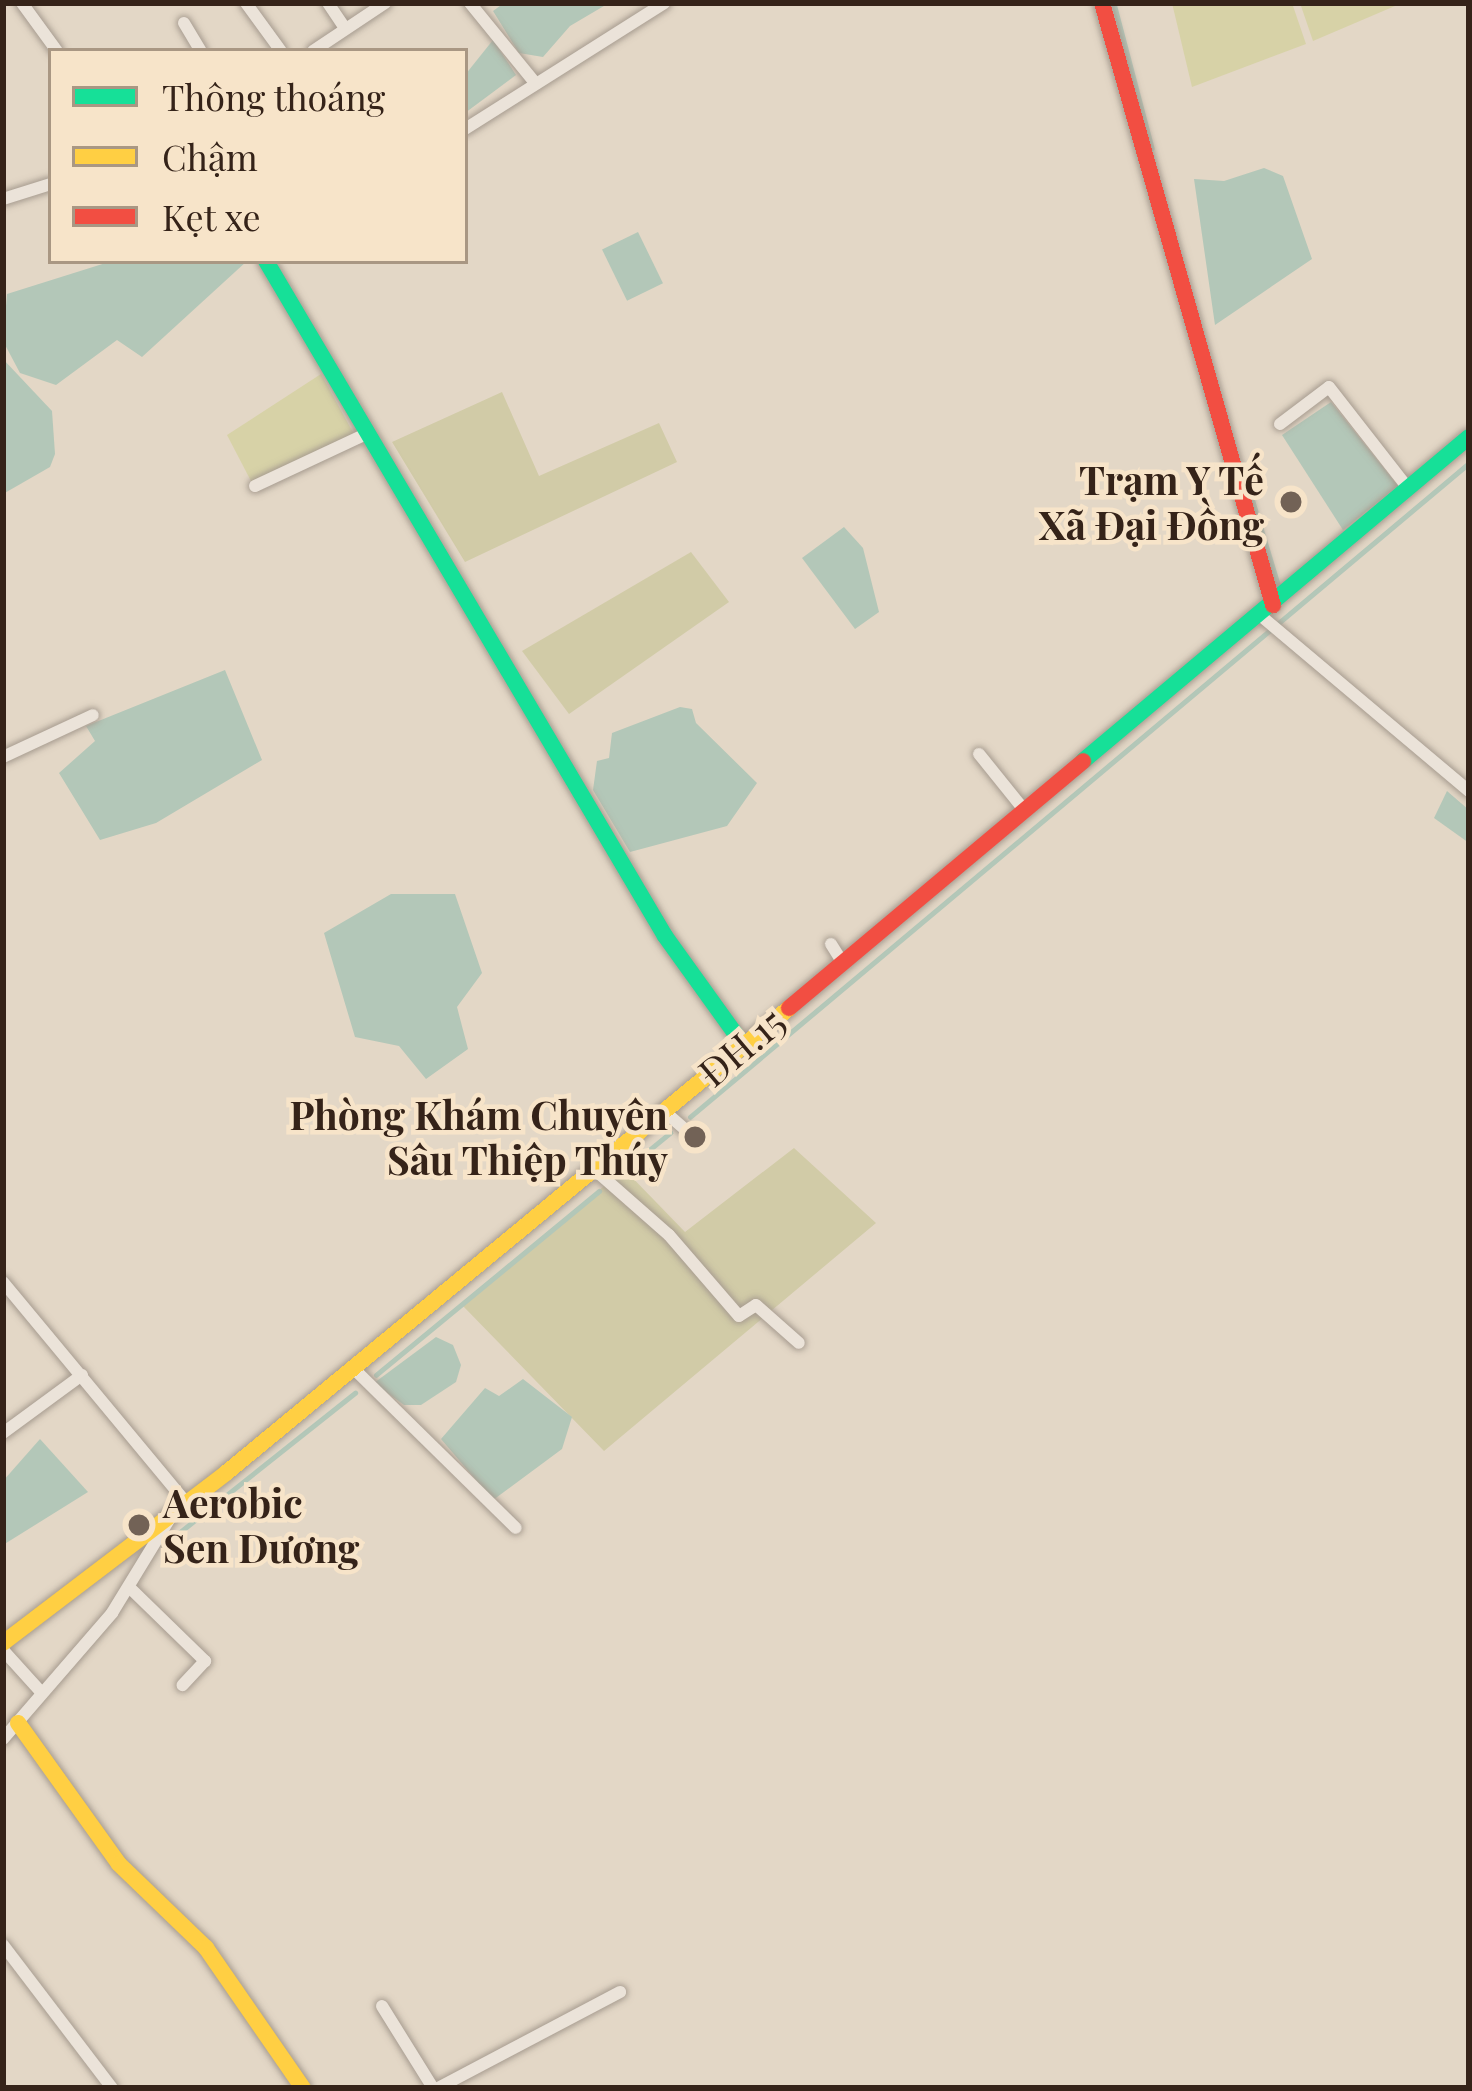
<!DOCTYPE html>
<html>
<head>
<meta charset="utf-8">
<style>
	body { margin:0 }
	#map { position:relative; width:1472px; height:2091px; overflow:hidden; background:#e3d7c6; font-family:"Playfair Display",serif }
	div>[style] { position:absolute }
	.green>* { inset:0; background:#d7d2a7 }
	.cemetery>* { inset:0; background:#d1cba7 }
	.water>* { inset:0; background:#b3c7b8; transform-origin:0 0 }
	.stream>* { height:4.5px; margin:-2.25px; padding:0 2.25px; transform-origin:2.25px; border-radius:2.25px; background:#b3c7b8 }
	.roads { filter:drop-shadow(0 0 3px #a79c90) drop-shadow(0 0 3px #a79c90) }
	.street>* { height:12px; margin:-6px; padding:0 6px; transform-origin:6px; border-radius:6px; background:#ebe3d9 }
	.fast>* { height:16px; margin:-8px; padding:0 8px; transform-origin:8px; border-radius:8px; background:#16e098 }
	.slow>* { height:16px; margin:-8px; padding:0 8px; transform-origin:8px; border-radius:8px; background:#ffcf43 }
	.jam>* { height:16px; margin:-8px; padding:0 8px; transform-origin:8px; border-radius:8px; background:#f24e42 }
	.dots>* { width:33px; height:33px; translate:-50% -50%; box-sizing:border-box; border:6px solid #f7e4c9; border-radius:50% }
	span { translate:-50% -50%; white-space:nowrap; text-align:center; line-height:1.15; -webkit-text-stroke:9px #f7e4c9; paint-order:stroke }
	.poi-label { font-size:39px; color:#352319; font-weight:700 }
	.right { translate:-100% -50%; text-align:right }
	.left { translate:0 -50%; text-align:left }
	.street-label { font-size:39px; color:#352319 }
	.frame { position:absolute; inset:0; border:6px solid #352319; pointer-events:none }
	.legend { position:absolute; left:48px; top:48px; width:420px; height:216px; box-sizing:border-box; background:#f7e4c9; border:3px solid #a99783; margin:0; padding:15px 21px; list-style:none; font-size:36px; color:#352319 }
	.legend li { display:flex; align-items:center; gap:24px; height:60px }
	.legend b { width:60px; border:3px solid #a99783 }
</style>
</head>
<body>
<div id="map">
	<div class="green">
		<i style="clip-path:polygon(1172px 3px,1292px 3px,1306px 44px,1192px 87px)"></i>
		<i style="clip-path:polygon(1300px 3px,1402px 3px,1313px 41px)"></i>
		<i style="clip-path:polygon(321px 374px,355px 436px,252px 483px,227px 435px)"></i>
	</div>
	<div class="cemetery">
		<i style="clip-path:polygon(502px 392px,539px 476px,659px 423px,677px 462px,465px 562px,392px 442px)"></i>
		<i style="clip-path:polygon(691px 552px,729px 602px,569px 714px,522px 651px)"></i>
		<i style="clip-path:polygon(794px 1148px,876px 1223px,604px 1451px,463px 1306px,624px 1169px,685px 1232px)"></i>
	</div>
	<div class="water">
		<i style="clip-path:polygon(504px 3px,609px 3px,570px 26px,543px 57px,519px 53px,493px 11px)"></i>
		<i style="clip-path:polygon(493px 40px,516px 75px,465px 113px,465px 75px)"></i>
		<i style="clip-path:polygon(1264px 168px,1283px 176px,1312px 259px,1215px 325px,1194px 179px,1224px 181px)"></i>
		<i style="left:638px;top:232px;width:57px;height:40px;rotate:64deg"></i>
		<i style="clip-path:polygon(112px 261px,247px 261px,142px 357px,117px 340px,56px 385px,20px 373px,3px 341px,7px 294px)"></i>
		<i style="clip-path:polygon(3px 359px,52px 411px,55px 454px,50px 467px,3px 494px)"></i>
		<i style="clip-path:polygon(1331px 402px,1398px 486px,1343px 530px,1282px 435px)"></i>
		<i style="clip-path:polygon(844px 527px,863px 548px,879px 612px,855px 629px,802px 558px)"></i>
		<i style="clip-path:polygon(225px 670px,262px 760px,156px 823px,100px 840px,59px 773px,95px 741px,86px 726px)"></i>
		<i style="clip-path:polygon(680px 707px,692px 709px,696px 723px,757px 783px,727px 826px,630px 852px,593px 790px,597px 761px,609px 758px,612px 733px)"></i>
		<i style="clip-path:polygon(1447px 791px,1469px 810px,1469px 843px,1434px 818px)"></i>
		<i style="clip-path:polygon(391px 894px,455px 894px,482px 973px,457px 1007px,468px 1049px,426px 1079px,399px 1046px,355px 1037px,324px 933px)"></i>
		<i style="clip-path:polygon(436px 1337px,453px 1345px,461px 1365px,456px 1382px,421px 1405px,404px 1405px,374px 1383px)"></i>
		<i style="clip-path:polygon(523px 1379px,572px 1417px,562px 1449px,493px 1500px,441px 1439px,485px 1388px,499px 1396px)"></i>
		<i style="clip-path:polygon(40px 1439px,88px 1492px,3px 1545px,3px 1481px)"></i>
	</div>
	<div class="stream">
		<i style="left:1114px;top:3px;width:150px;rotate:75.3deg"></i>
		<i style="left:1247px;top:482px;width:107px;rotate:73.1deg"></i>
		<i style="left:690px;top:1117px;width:1017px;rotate:-40.01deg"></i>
		<i style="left:620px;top:1174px;width:65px;rotate:-39.4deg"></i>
		<i style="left:376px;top:1375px;width:289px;rotate:-39.5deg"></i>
		<i style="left:175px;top:1536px;width:230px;rotate:-38.5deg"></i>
	</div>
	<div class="roads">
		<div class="street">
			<i style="left:22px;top:3px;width:59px;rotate:53.9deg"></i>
			<i style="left:246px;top:3px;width:59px;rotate:53.9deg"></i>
			<i style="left:328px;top:3px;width:30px;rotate:56deg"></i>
			<i style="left:470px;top:3px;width:104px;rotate:50.8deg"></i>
			<i style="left:184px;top:23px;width:33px;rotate:59deg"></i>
			<i style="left:313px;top:51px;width:87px;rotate:-33.7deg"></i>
			<i style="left:465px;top:129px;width:236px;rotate:-32.3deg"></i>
			<i style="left:3px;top:199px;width:50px;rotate:-17.4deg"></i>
			<i style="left:1280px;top:424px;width:61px;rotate:-37.1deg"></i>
			<i style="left:1329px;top:387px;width:128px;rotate:52deg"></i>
			<i style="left:255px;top:486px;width:125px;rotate:-25.1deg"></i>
			<i style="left:1261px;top:616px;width:272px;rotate:40.1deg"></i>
			<i style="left:979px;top:754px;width:73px;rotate:51.1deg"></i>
			<i style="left:3px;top:757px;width:99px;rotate:-25deg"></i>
			<i style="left:831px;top:944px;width:22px;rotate:58deg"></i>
			<i style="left:664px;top:1111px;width:30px;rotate:41deg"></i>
			<i style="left:595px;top:1170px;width:98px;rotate:41.3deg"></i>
			<i style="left:669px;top:1235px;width:107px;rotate:49.2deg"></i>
			<i style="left:739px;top:1316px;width:20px;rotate:-33deg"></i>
			<i style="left:756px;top:1305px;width:57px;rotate:41.5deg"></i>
			<i style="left:3px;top:1282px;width:288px;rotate:50.3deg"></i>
			<i style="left:353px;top:1368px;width:228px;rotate:44.5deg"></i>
			<i style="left:3px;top:1433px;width:98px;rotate:-36.3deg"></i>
			<i style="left:130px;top:1588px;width:105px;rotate:44.2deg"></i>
			<i style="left:205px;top:1661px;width:33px;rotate:133deg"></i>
			<i style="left:3px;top:1650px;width:57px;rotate:47.9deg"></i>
			<i style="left:3px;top:1739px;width:167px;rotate:-49.1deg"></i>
			<i style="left:112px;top:1613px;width:111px;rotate:-58.6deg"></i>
			<i style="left:3px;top:1945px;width:180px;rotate:52.7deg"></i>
			<i style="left:382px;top:2006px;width:97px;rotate:58.1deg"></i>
			<i style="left:438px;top:2088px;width:206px;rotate:-27.8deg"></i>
		</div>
		<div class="fast">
			<i style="left:266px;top:261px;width:784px;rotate:59.41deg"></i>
			<i style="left:665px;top:936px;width:132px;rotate:54.3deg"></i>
			<i style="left:1083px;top:761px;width:504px;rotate:-40.01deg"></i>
		</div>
		<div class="slow">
			<i style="left:3px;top:1643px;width:280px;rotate:-37.3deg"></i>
			<i style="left:226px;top:1473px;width:730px;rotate:-39.55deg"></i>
			<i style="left:18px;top:1723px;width:173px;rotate:54.4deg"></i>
			<i style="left:119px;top:1864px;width:121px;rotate:44deg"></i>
			<i style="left:206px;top:1948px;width:170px;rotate:55.3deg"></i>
		</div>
		<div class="jam">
			<i style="left:1102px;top:3px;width:626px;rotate:74.14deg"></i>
			<i style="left:789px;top:1008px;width:384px;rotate:-40deg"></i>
		</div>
	</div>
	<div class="dots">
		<i style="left:1291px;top:502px;background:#726256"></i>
		<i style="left:695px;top:1137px;background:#726256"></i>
		<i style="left:139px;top:1525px;background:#726256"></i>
	</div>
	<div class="poi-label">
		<span class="right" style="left:1264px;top:502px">Trạm Y Tế<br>Xã Đại Đồng</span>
		<span class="right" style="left:668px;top:1137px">Phòng Khám Chuyên<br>Sâu Thiệp Thúy</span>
		<span class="left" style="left:163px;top:1525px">Aerobic<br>Sen Dương</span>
	</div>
	<div class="street-label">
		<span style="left:741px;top:1046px;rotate:-40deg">ĐH.15</span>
	</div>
	<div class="frame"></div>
	<ul class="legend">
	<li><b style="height:15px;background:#16e098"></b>Thông thoáng</li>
	<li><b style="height:15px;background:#ffcf43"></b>Chậm</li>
	<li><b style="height:15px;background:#f24e42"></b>Kẹt xe</li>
	</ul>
</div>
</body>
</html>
